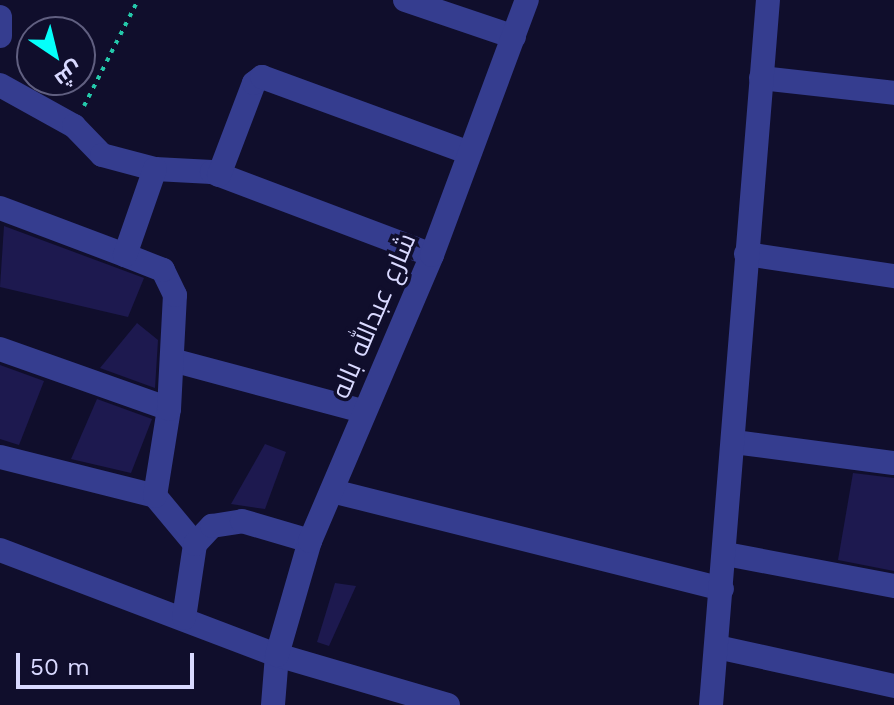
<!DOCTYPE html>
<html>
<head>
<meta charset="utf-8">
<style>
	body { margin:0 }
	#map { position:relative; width:894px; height:705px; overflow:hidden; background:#100e2c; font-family:"Work Sans",Cairo,sans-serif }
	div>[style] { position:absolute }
	.building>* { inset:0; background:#1d194f }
	.path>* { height:4px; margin-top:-2px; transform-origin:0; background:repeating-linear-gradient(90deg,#24c8aa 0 4px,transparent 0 10px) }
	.minor>* { height:24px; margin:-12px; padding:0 12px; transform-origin:12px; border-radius:12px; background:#353d8f }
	span { translate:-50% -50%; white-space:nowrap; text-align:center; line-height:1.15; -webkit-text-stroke:7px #100e2c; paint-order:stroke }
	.street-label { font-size:26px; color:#d9d9ff }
	.north { position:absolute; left:16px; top:16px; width:80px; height:80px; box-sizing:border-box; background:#100e2c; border:2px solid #605f80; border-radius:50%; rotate:145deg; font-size:22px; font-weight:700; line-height:32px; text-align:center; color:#d9d9ff }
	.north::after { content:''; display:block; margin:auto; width:28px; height:36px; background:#05fffa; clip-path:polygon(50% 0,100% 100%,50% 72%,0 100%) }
	.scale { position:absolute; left:16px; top:653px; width:178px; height:36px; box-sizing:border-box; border:4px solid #d9d9ff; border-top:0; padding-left:10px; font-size:24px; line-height:28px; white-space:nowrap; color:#d9d9ff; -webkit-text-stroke:6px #100e2c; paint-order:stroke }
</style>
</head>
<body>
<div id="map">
	<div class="building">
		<i style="clip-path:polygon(4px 226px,144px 278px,128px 317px,0 287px)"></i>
		<i style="clip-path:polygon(137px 323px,158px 340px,155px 388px,100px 368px)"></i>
		<i style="clip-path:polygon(0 365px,44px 381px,19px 445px,0 439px)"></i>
		<i style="clip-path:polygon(97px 399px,152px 419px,131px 473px,71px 459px)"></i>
		<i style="clip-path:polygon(265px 444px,286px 452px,265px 509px,231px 504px)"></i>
		<i style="clip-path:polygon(853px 473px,894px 478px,894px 571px,838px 560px)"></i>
		<i style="clip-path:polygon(335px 583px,356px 586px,329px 646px,317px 642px)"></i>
	</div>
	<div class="path">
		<i style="left:84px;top:106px;width:119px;rotate:-63deg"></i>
	</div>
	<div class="minor">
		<i style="left:405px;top:0;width:115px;rotate:18.7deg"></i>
		<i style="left:0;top:17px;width:19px;rotate:90deg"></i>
		<i style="left:761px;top:78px;width:134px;rotate:6.4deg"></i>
		<i style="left:0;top:85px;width:85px;rotate:29deg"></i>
		<i style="left:74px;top:126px;width:40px;rotate:46deg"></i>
		<i style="left:102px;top:155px;width:55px;rotate:14.8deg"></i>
		<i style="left:155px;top:169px;width:57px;rotate:3deg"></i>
		<i style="left:212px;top:172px;width:235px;rotate:20.7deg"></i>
		<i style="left:219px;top:175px;width:98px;rotate:-69.2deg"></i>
		<i style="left:254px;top:83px;width:10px;rotate:-37deg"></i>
		<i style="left:262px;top:77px;width:221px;rotate:20.1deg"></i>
		<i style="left:0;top:208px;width:134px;rotate:20.6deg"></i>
		<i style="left:746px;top:254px;width:150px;rotate:8.5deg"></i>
		<i style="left:0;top:349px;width:179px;rotate:19.5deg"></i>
		<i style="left:172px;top:360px;width:197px;rotate:15deg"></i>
		<i style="left:734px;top:442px;width:161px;rotate:7.5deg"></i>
		<i style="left:0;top:457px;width:160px;rotate:14.1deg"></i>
		<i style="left:155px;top:496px;width:62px;rotate:50.2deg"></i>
		<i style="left:332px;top:491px;width:402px;rotate:14.1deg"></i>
		<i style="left:155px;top:496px;width:88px;rotate:-80.9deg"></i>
		<i style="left:169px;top:409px;width:114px;rotate:-87deg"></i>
		<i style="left:175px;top:295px;width:28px;rotate:-116deg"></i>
		<i style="left:163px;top:270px;width:41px;rotate:-158.5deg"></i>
		<i style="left:125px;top:255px;width:91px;rotate:-70.8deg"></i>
		<i style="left:0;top:550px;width:296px;rotate:20.8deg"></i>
		<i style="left:277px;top:655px;width:50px;rotate:94.6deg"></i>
		<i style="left:726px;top:554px;width:171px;rotate:10.8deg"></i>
		<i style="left:184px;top:618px;width:75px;rotate:-81.5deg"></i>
		<i style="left:195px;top:544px;width:25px;rotate:-47deg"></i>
		<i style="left:212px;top:526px;width:30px;rotate:-9deg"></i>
		<i style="left:242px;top:521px;width:71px;rotate:16.4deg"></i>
		<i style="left:717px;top:647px;width:181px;rotate:12.4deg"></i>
		<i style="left:448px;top:705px;width:178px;rotate:-163.7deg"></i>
		<i style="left:277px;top:655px;width:119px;rotate:-73.9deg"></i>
		<i style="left:310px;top:541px;width:311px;rotate:-66.9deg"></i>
		<i style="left:432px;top:255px;width:272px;rotate:-69.6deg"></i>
		<i style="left:711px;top:705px;width:707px;rotate:-85.38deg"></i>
	</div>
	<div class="street-label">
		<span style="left:374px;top:316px;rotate:-67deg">شارع عبدالله باله</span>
	</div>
	<div class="north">ش</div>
	<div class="scale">50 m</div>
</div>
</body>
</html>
